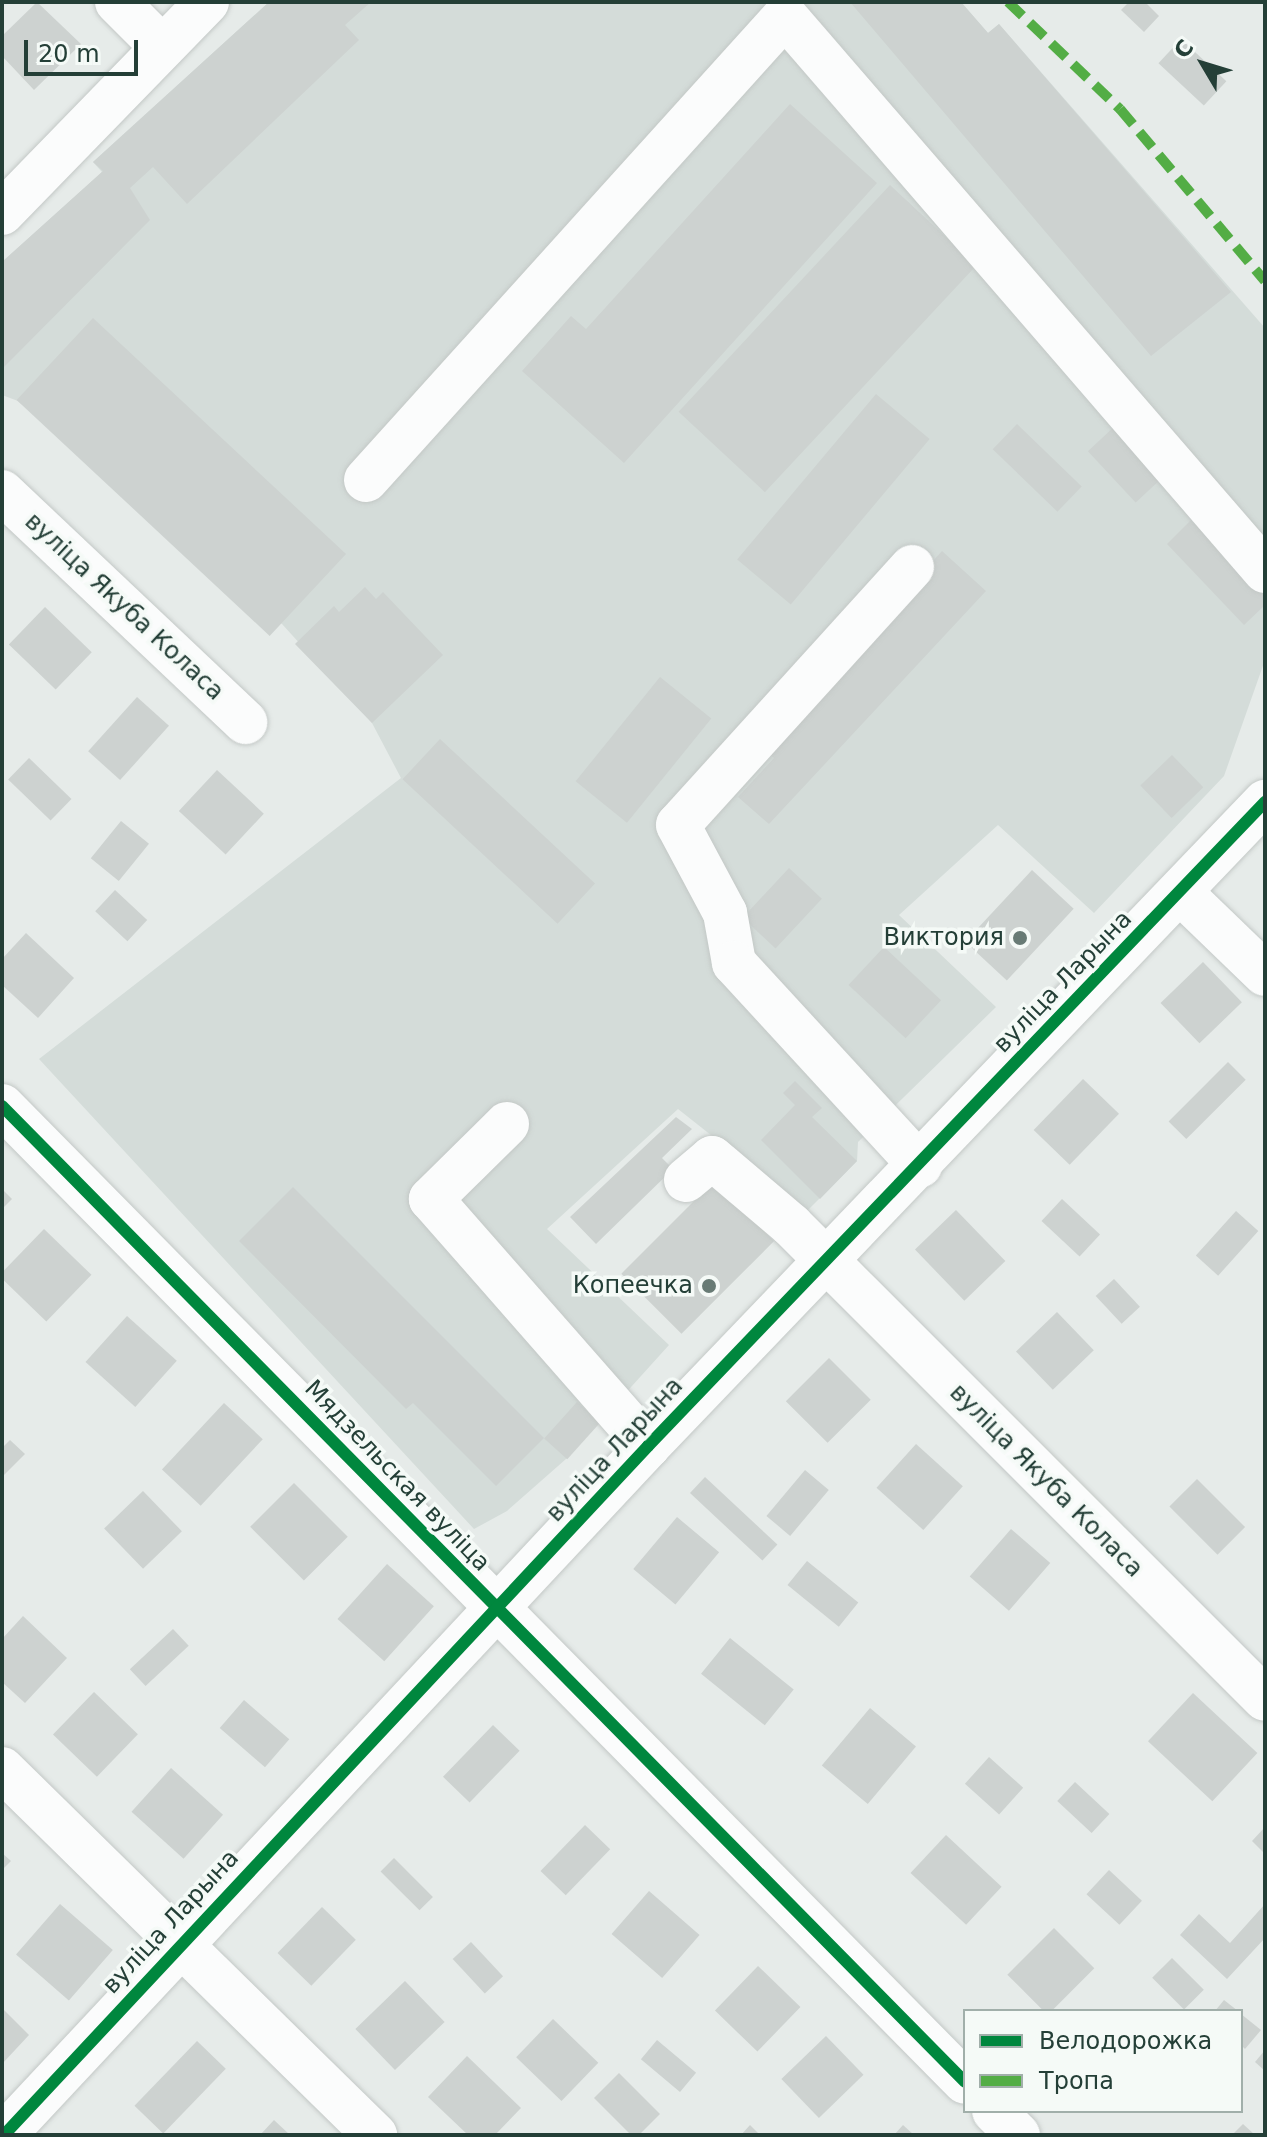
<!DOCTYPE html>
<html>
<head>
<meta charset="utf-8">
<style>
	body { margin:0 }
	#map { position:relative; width:1267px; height:2137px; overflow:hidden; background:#e6ebe9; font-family:"DejaVu Sans",sans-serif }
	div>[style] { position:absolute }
	.built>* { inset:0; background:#d4dcd9 }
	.building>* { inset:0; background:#cdd2d0; transform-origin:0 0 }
	.roads { filter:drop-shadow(0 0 2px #c3c8c6) drop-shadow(0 0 2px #c3c8c6) }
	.minor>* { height:44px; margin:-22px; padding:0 22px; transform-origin:22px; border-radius:22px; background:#fbfcfc }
	.quiet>* { height:10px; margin-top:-5px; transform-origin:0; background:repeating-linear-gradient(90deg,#53ad45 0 20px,transparent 0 30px) }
	.cycleway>* { height:12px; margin:-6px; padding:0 6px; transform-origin:6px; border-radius:6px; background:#00873e }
	.dots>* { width:22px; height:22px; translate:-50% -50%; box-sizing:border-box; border:4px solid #f5faf7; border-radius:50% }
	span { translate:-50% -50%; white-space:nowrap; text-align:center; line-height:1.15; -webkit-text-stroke:7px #f5faf7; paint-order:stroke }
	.street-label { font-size:24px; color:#243f37 }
	.poi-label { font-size:24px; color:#243f37 }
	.right { translate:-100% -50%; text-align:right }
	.frame { position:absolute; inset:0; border:4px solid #243f37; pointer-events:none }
	.legend { position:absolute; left:963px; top:2009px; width:280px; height:104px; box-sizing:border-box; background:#f5faf7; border:2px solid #a1afaa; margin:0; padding:10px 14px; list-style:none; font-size:24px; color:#243f37 }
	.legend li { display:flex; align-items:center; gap:16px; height:40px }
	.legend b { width:40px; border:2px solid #a1afaa }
	.north { position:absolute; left:1163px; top:24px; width:80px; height:80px; -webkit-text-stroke:6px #f5faf7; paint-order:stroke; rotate:308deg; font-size:22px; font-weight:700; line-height:32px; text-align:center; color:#243f37 }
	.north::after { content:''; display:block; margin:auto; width:28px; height:36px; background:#243f37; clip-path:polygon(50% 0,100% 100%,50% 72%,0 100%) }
	.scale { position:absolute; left:24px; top:40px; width:114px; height:36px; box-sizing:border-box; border:4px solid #243f37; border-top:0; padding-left:10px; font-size:24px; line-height:28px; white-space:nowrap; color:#243f37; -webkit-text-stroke:6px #f5faf7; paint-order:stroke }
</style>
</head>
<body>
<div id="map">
	<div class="built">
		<i style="clip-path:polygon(269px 2px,961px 2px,988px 33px,999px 24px,1265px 328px,1265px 660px,1224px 776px,1094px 913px,998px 825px,899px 915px,996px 1007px,858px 1142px,857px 1161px,807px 1211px,678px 1109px,547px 1229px,669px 1345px,566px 1459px,507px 1511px,474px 1529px,39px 1059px,401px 778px,372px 723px,282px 624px,18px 401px,2px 395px,2px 262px,102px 172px,93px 162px)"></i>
	</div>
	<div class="building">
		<i style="clip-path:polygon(37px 2px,81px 44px,34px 90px,2px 56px,2px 36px)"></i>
		<i style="clip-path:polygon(269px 2px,371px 2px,345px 25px,359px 40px,187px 204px,153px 167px,130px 188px,150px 220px,2px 369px,2px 262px,103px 171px,93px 162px)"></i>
		<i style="clip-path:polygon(850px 2px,961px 2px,988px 33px,999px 24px,1231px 292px,1151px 356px)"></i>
		<i style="clip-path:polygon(1129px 2px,1145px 2px,1159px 16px,1144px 32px,1121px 10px)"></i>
		<i style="left:1181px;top:39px;width:62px;height:33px;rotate:43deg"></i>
		<i style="clip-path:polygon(790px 104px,877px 183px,624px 463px,522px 371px,571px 316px,586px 329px)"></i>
		<i style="left:890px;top:185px;width:118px;height:310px;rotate:43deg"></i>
		<i style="left:93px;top:318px;width:346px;height:112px;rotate:43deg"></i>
		<i style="left:876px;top:394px;width:70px;height:216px;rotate:40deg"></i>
		<i style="left:1017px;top:424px;width:90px;height:35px;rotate:44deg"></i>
		<i style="left:1115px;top:426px;width:70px;height:37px;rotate:47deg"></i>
		<i style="clip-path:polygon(1191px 520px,1265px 597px,1265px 605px,1244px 625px,1167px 544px)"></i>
		<i style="clip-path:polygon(942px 551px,986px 591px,769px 824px,738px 797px,774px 758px,762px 748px)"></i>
		<i style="clip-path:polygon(365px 587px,376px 599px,383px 592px,443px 655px,372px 723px,295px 644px,334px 606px,339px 612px)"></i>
		<i style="left:45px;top:607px;width:65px;height:52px;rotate:44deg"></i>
		<i style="left:660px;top:677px;width:66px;height:134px;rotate:39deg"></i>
		<i style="left:137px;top:697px;width:43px;height:73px;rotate:42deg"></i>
		<i style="left:440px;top:739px;width:212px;height:55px;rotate:43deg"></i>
		<i style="left:1172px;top:755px;width:45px;height:44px;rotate:46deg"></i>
		<i style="left:29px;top:758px;width:59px;height:30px;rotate:44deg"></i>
		<i style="left:217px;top:770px;width:64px;height:56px;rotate:43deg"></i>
		<i style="left:121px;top:821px;width:36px;height:48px;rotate:39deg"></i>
		<i style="left:789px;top:868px;width:45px;height:68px;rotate:43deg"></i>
		<i style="left:1032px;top:870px;width:57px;height:98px;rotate:43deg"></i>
		<i style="left:115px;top:890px;width:44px;height:29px;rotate:43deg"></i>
		<i style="clip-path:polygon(26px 933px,74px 978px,38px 1018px,2px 985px,2px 959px)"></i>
		<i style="left:884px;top:947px;width:78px;height:52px;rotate:43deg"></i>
		<i style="left:1203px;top:962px;width:56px;height:59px;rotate:46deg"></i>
		<i style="left:1228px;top:1062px;width:25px;height:84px;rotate:45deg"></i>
		<i style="left:1083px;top:1079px;width:50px;height:71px;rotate:44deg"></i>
		<i style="clip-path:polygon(795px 1081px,822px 1108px,812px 1117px,857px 1161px,820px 1199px,761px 1140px,795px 1105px,783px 1093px)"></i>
		<i style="clip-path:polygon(676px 1117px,692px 1129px,662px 1158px,673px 1169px,596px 1244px,570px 1217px)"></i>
		<i style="left:714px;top:1181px;width:85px;height:131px;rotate:45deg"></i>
		<i style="clip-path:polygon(293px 1187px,544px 1438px,496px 1486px,413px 1403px,406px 1409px,239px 1241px)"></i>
		<i style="clip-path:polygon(2px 1189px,12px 1199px,2px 1209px)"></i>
		<i style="left:1062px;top:1199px;width:52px;height:30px;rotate:43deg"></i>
		<i style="left:956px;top:1210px;width:71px;height:57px;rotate:46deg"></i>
		<i style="left:1236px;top:1211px;width:30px;height:60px;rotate:42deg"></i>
		<i style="left:44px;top:1229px;width:66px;height:65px;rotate:44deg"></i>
		<i style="left:1114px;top:1279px;width:38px;height:25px;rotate:47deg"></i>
		<i style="left:1057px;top:1312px;width:53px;height:57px;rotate:46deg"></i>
		<i style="left:127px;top:1316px;width:67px;height:62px;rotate:42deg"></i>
		<i style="left:829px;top:1358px;width:59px;height:61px;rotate:45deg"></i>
		<i style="left:577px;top:1402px;width:31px;height:49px;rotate:42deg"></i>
		<i style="left:224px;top:1403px;width:53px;height:91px;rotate:43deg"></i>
		<i style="clip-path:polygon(10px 1440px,25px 1454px,2px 1477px,2px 1448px)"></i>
		<i style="left:916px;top:1444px;width:63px;height:59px;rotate:42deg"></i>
		<i style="left:805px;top:1470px;width:31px;height:60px;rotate:40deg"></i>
		<i style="left:705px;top:1477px;width:99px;height:22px;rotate:43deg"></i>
		<i style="left:1197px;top:1479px;width:68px;height:39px;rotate:45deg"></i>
		<i style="left:294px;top:1483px;width:76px;height:62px;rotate:45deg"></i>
		<i style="left:143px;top:1491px;width:56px;height:54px;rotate:46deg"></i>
		<i style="left:677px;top:1517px;width:55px;height:68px;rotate:40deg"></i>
		<i style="left:1011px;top:1529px;width:52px;height:63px;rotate:41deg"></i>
		<i style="left:807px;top:1561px;width:66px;height:31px;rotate:39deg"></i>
		<i style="left:387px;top:1564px;width:63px;height:74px;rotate:42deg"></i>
		<i style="clip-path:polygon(23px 1616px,67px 1658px,25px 1703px,2px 1682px,2px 1639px)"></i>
		<i style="left:173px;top:1629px;width:23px;height:59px;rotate:47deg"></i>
		<i style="left:730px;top:1638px;width:82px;height:46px;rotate:39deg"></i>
		<i style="left:94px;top:1692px;width:61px;height:59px;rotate:44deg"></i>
		<i style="left:1193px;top:1693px;width:88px;height:66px;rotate:43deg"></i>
		<i style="left:244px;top:1700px;width:60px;height:37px;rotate:41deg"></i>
		<i style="left:870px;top:1708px;width:60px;height:75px;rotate:40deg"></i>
		<i style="left:493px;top:1725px;width:37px;height:72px;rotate:44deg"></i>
		<i style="left:989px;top:1757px;width:46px;height:36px;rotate:42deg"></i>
		<i style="left:171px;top:1768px;width:70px;height:59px;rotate:42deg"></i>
		<i style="left:1075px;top:1782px;width:47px;height:26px;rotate:43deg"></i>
		<i style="left:585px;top:1825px;width:35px;height:64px;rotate:44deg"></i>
		<i style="clip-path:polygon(1265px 1827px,1265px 1854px,1252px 1841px)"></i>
		<i style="left:946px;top:1835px;width:76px;height:52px;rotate:43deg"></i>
		<i style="clip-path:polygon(2px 1853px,11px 1861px,2px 1870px)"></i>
		<i style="left:394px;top:1858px;width:55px;height:19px;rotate:45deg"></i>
		<i style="left:1109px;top:1870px;width:45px;height:33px;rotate:43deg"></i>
		<i style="left:649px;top:1891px;width:67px;height:57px;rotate:41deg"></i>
		<i style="left:60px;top:1904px;width:70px;height:67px;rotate:41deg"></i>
		<i style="clip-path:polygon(1265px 1904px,1265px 1938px,1227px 1979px,1180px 1935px,1199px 1914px,1230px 1943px)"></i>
		<i style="left:322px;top:1907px;width:47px;height:64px;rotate:44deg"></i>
		<i style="left:1054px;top:1928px;width:57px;height:66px;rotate:45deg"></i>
		<i style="left:471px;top:1942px;width:47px;height:25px;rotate:47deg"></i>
		<i style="left:1172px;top:1958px;width:45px;height:28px;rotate:45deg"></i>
		<i style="left:758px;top:1966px;width:59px;height:62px;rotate:44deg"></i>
		<i style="left:405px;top:1981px;width:57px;height:69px;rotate:46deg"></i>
		<i style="clip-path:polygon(1224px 2000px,1238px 2011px,1215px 2011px)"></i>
		<i style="clip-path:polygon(2px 2008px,29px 2035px,2px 2064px)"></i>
		<i style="clip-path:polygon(1241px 2014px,1261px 2030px,1245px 2049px,1241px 2045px)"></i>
		<i style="left:553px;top:2019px;width:63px;height:53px;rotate:44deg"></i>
		<i style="left:826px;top:2036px;width:54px;height:62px;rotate:46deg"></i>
		<i style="left:657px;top:2040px;width:51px;height:25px;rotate:40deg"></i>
		<i style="left:197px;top:2041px;width:40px;height:90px;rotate:44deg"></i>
		<i style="clip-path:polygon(1265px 2050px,1265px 2071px,1255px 2062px)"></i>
		<i style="clip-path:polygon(467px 2056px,521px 2108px,495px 2135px,468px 2135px,428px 2097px)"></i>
		<i style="clip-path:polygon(619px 2073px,660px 2114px,639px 2135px,631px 2135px,594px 2098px)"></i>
		<i style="clip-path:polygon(274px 2120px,290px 2135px,260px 2135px)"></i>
		<i style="clip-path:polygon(1243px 2124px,1255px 2135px,1232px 2135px)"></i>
		<i style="clip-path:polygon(750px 2125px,760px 2135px,741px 2135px)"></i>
		<i style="clip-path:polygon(903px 2125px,914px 2135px,894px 2135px)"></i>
	</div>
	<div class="roads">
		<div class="minor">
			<i style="left:117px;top:2px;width:64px;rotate:45deg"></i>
			<i style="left:2px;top:213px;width:294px;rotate:-45.8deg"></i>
			<i style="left:366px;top:480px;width:625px;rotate:-47.92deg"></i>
			<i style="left:785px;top:16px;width:734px;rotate:49.14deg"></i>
			<i style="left:2px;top:492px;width:335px;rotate:43.4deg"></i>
			<i style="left:912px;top:567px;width:348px;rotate:132.2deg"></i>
			<i style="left:678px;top:825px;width:100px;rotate:61.9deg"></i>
			<i style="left:725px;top:913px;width:51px;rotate:79.8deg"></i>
			<i style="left:734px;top:963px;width:275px;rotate:47.4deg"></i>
			<i style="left:1180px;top:892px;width:118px;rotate:44deg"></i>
			<i style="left:2px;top:1106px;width:1371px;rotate:45.38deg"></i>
			<i style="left:507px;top:1124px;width:107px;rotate:135.4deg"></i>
			<i style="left:431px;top:1199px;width:329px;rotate:48.7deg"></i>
			<i style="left:686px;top:1180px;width:34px;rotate:-40deg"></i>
			<i style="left:712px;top:1158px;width:104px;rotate:40.3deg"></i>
			<i style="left:791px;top:1225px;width:670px;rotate:45deg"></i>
			<i style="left:2px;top:1769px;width:523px;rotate:44.46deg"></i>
			<i style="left:994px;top:2111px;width:34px;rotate:45deg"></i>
			<i style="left:4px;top:2135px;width:943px;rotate:-46.93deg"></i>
			<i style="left:648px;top:1446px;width:892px;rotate:-46.23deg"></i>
		</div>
	</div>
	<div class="quiet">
		<i style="left:1008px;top:2px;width:155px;rotate:43.7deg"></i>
		<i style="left:1120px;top:109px;width:225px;rotate:49.9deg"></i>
	</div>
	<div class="cycleway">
		<i style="left:2px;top:1106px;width:1371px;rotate:45.38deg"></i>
		<i style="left:4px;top:2135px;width:943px;rotate:-46.93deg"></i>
		<i style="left:648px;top:1446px;width:892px;rotate:-46.23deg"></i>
	</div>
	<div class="dots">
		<i style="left:1020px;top:938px;background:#687b75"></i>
		<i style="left:709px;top:1286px;background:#687b75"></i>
	</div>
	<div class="street-label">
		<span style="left:124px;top:607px;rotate:43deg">вуліца Якуба Коласа</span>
		<span style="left:1063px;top:982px;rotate:-46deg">вуліца Ларына</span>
		<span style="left:615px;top:1450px;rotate:-47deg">вуліца Ларына</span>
		<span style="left:397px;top:1476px;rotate:46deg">Мядзельская вуліца</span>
		<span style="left:1046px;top:1481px;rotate:45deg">вуліца Якуба Коласа</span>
		<span style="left:171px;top:1922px;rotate:-47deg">вуліца Ларына</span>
	</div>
	<div class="poi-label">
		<span class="right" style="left:1004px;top:938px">Виктория</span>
		<span class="right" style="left:693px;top:1286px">Копеечка</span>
	</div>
	<div class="frame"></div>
	<ul class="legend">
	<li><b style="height:10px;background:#00873e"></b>Велодорожка</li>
	<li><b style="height:10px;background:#53ad45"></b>Тропа</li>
	</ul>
	<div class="north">С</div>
	<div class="scale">20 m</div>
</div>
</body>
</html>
